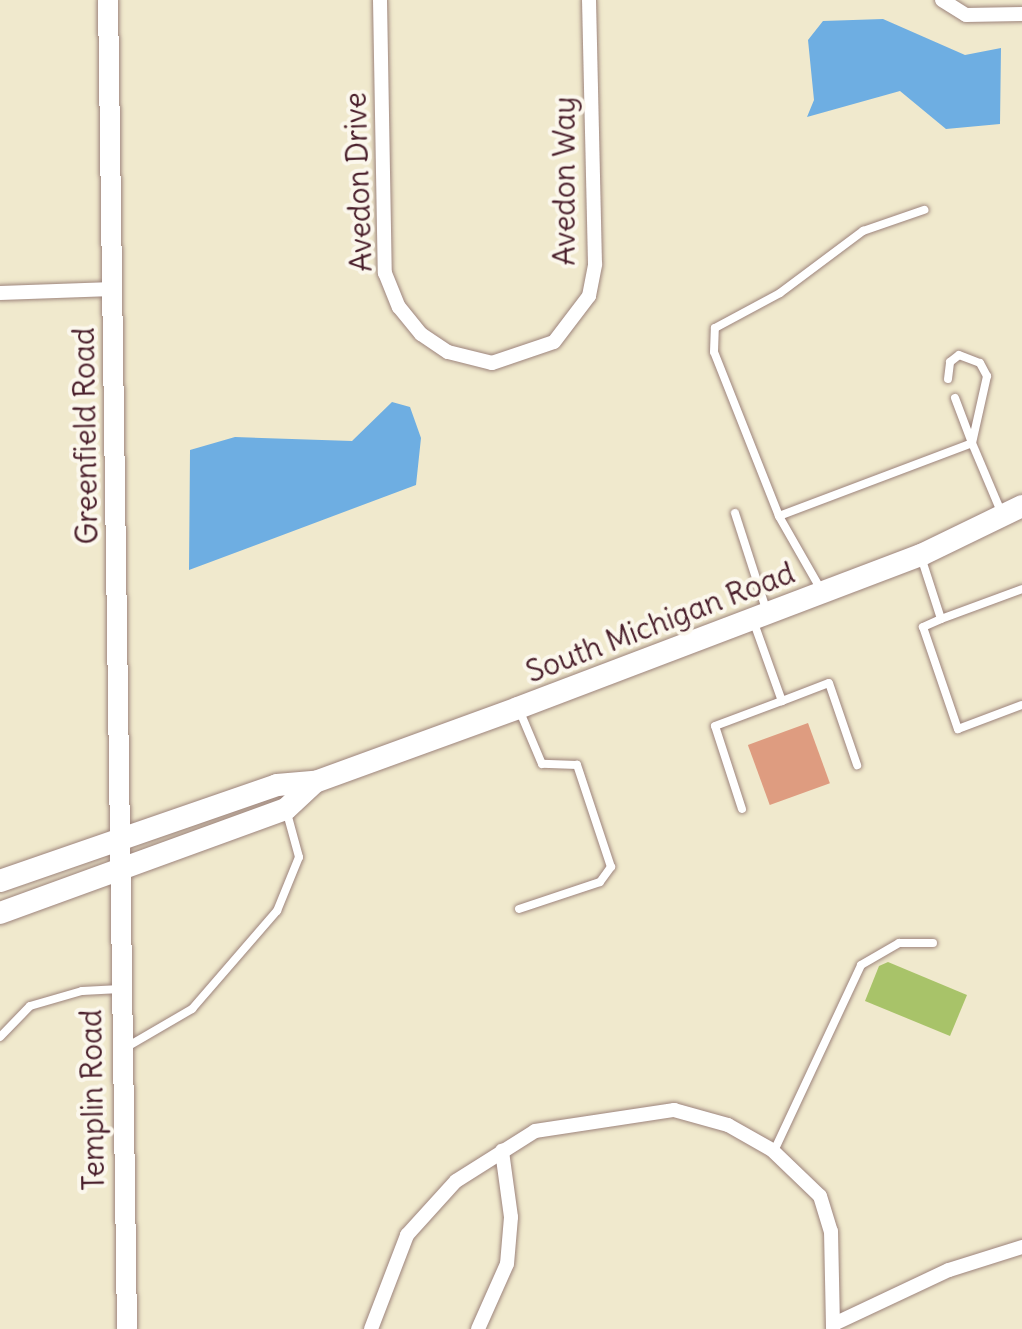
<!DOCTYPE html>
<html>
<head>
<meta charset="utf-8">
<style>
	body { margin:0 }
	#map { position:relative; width:1022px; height:1329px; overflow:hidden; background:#f0e9cd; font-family:Delius,sans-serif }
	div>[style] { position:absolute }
	.green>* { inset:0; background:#a8c369 }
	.water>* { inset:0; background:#6eaee2 }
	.building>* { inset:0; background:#de9c80; transform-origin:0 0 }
	.roads { filter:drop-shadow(0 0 2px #9d847c) drop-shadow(0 0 2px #9d847c) }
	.lane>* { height:8px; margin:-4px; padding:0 4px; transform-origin:4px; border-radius:4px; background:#fff }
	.street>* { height:14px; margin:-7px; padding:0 7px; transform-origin:7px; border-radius:7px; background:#fff }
	.secondary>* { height:20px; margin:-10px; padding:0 10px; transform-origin:10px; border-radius:10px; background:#fff }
	.primary>* { height:22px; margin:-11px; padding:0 11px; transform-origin:11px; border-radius:11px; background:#fff }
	span { translate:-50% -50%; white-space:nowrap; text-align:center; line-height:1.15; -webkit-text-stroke:8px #fbf7ec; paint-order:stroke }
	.street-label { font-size:30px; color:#4a1f2b }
</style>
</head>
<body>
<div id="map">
	<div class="green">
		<i style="clip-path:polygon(888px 962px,967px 995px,950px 1036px,865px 1001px,879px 966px)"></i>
	</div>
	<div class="water">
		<i style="clip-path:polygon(883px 19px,965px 55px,1001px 48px,1000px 124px,946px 129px,900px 91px,807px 117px,814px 100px,808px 40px,823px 21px)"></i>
		<i style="clip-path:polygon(392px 402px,410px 407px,421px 438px,416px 485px,189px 570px,190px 450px,235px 437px,352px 441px)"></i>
	</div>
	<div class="building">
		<i style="left:808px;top:723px;width:64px;height:64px;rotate:70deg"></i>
	</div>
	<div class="roads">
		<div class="lane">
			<i style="left:948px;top:379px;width:17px;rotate:-83deg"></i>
			<i style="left:950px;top:362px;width:11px;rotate:-38deg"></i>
			<i style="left:959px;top:355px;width:22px;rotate:21deg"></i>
			<i style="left:980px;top:363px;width:15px;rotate:62deg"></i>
			<i style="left:987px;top:376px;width:69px;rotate:102.6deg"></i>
			<i style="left:955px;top:398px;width:48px;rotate:69.3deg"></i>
			<i style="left:735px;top:513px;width:101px;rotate:72.1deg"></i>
			<i style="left:779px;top:516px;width:206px;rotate:-20.7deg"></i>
			<i style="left:972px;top:443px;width:77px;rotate:67.1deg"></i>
			<i style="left:922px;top:560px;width:62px;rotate:72.1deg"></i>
			<i style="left:941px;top:619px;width:20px;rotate:156deg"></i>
			<i style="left:923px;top:627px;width:108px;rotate:71.1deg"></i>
			<i style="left:958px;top:729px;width:68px;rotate:-20.6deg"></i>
			<i style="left:820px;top:588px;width:83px;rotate:-119.7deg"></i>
			<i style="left:779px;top:516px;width:176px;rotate:-111.6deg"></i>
			<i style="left:714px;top:352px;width:24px;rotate:-88deg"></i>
			<i style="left:715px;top:328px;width:74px;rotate:-28.3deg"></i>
			<i style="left:780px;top:293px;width:104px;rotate:-36.8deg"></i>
			<i style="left:863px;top:231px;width:65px;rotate:-19deg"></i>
			<i style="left:941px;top:619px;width:86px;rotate:-20.3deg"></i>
			<i style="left:754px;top:623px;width:83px;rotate:70.3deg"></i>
			<i style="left:782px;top:701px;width:50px;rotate:-21deg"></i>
			<i style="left:829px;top:683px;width:87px;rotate:71.1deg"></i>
			<i style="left:742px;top:809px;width:87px;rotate:-108deg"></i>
			<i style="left:715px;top:726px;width:72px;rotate:-20.5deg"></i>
			<i style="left:519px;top:909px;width:85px;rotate:-18.4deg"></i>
			<i style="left:600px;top:882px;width:19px;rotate:-54deg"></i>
			<i style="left:611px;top:867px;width:108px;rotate:-108.4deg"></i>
			<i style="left:577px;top:765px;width:35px;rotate:-178deg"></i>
			<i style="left:542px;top:764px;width:56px;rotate:-112.9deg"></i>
			<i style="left:0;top:1037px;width:43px;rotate:-45.9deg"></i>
			<i style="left:30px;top:1006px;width:54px;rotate:-16.1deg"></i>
			<i style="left:82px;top:991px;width:38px;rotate:-3deg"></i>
			<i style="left:125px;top:1048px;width:78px;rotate:-30.2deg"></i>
			<i style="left:192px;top:1009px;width:130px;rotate:-49.1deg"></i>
			<i style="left:277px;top:911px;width:58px;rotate:-67.8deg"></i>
			<i style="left:299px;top:857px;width:46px;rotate:-105.3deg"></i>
			<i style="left:774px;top:1151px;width:205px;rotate:-64.9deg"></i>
			<i style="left:861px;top:965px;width:44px;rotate:-30.1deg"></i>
			<i style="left:899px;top:943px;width:34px"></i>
		</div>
		<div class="street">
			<i style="left:380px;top:0;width:273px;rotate:89deg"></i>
			<i style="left:385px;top:273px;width:37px;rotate:68deg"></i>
			<i style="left:399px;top:307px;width:35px;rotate:51deg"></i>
			<i style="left:421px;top:334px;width:32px;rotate:34deg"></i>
			<i style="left:448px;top:352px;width:45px;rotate:14deg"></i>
			<i style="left:492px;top:363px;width:65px;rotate:-18.7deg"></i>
			<i style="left:554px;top:342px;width:58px;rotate:-52.7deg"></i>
			<i style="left:589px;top:296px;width:33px;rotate:-79deg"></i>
			<i style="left:595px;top:264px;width:264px;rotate:-91.3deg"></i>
			<i style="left:942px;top:0;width:28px;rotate:32deg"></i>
			<i style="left:966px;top:15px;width:56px;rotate:-1deg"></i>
			<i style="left:0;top:293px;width:113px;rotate:-2deg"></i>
			<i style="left:834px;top:1324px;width:127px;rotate:-25.2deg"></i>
			<i style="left:949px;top:1270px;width:77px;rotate:-17.5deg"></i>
			<i style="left:371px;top:1329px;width:101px;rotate:-69deg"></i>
			<i style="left:407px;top:1235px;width:73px;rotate:-47.8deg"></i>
			<i style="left:456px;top:1181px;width:93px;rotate:-32.3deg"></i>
			<i style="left:535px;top:1131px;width:141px;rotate:-8.6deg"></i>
			<i style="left:674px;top:1110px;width:56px;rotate:15.5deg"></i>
			<i style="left:728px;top:1125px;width:51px;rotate:29.6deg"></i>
			<i style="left:772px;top:1150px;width:66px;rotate:43.8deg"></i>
			<i style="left:820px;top:1196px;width:37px;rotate:73deg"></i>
			<i style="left:831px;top:1231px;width:98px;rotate:88.8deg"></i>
			<i style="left:478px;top:1329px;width:71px;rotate:-66deg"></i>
			<i style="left:507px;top:1264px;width:47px;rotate:-85.1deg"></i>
			<i style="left:511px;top:1217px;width:67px;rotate:-97.8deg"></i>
		</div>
		<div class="secondary">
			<i style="left:108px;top:0;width:1329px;rotate:89.18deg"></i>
		</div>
		<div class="primary">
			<i style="left:0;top:881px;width:293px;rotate:-19.1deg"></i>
			<i style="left:277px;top:785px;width:38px;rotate:-5deg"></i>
			<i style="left:315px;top:782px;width:216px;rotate:-20deg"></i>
			<i style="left:518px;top:708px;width:431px;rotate:-20.8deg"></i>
			<i style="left:921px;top:555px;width:112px;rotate:-25.9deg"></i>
			<i style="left:0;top:913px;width:304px;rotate:-20deg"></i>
			<i style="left:286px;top:809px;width:40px;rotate:-43deg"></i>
		</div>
	</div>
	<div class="street-label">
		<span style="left:564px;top:181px;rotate:-90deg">Avedon Way</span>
		<span style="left:358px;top:182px;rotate:-92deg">Avedon Drive</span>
		<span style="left:85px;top:436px;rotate:-91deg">Greenfield Road</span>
		<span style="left:660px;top:622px;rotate:-21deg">South Michigan Road</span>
		<span style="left:92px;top:1100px;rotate:-91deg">Templin Road</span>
	</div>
</div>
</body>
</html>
